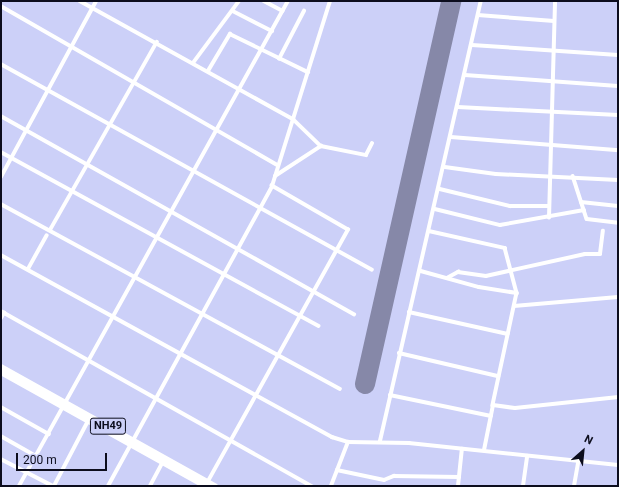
<!DOCTYPE html>
<html>
<head>
<meta charset="utf-8">
<style>
	body { margin:0 }
	#map { position:relative; width:619px; height:487px; overflow:hidden; background:#ccd0f8; font-family:Roboto,sans-serif }
	div>[style] { position:absolute }
	.runway>* { height:20px; margin:-10px; padding:0 10px; transform-origin:10px; border-radius:10px; background:#8688a8 }
	.minor>* { height:3.5px; margin:-1.75px; padding:0 1.75px; transform-origin:1.75px; border-radius:1.75px; background:#fff }
	.tertiary>* { height:4px; margin:-2px; padding:0 2px; transform-origin:2px; border-radius:2px; background:#fff }
	.trunk>* { height:5.5px; margin:-2.75px; padding:0 2.75px; transform-origin:2.75px; border-radius:2.75px; background:#fff }
	span { translate:-50% -50%; white-space:nowrap; text-align:center; line-height:1.15; -webkit-text-stroke:3px #ccd0f8; paint-order:stroke }
	.shield-label span { padding:1px 3px; background:#ccd0f8; border:1px solid; border-radius:3px; -webkit-text-stroke-width:0 }
	.shield-label { font-size:11px; color:#0c0d1d; font-weight:700 }
	.frame { position:absolute; inset:0; border:2px solid #0c0d1d; pointer-events:none }
	.north { position:absolute; left:563px; top:431px; width:40px; height:40px; -webkit-text-stroke:3px #ccd0f8; paint-order:stroke; rotate:27deg; font-size:11px; font-weight:700; line-height:16px; text-align:center; color:#0c0d1d }
	.north::after { content:''; display:block; margin:auto; width:14px; height:18px; background:#0c0d1d; clip-path:polygon(50% 0,100% 100%,50% 72%,0 100%) }
	.scale { position:absolute; left:16px; top:453px; width:91px; height:18px; box-sizing:border-box; border:2px solid #0c0d1d; border-top:0; padding-left:5px; font-size:12px; line-height:14px; white-space:nowrap; color:#0c0d1d; -webkit-text-stroke:3px #ccd0f8; paint-order:stroke }
</style>
</head>
<body>
<div id="map">
	<div class="runway">
		<i style="left:365px;top:384px;width:393px;rotate:-77.3deg"></i>
	</div>
	<div class="minor">
		<i style="left:80px;top:1px;width:244px;rotate:29deg"></i>
		<i style="left:293px;top:119px;width:39px;rotate:44deg"></i>
		<i style="left:264px;top:1px;width:21px;rotate:28deg"></i>
		<i style="left:1px;top:6px;width:319px;rotate:29.9deg"></i>
		<i style="left:233px;top:11px;width:44px;rotate:27.1deg"></i>
		<i style="left:478px;top:15px;width:76px;rotate:4.5deg"></i>
		<i style="left:472px;top:45px;width:146px;rotate:3.9deg"></i>
		<i style="left:279px;top:59px;width:54px;rotate:-62.5deg"></i>
		<i style="left:193px;top:63px;width:77px;rotate:-53.4deg"></i>
		<i style="left:1px;top:64px;width:424px;rotate:29deg"></i>
		<i style="left:208px;top:71px;width:43px;rotate:-59.3deg"></i>
		<i style="left:230px;top:34px;width:87px;rotate:26deg"></i>
		<i style="left:465px;top:75px;width:153px;rotate:4.1deg"></i>
		<i style="left:458px;top:107px;width:160px;rotate:2.9deg"></i>
		<i style="left:1px;top:116px;width:405px;rotate:29.3deg"></i>
		<i style="left:451px;top:137px;width:168px;rotate:4.5deg"></i>
		<i style="left:1px;top:152px;width:362px;rotate:28.7deg"></i>
		<i style="left:445px;top:167px;width:51px;rotate:7.8deg"></i>
		<i style="left:496px;top:174px;width:122px;rotate:2.8deg"></i>
		<i style="left:275px;top:176px;width:55px;rotate:-33.1deg"></i>
		<i style="left:321px;top:146px;width:46px;rotate:11.3deg"></i>
		<i style="left:366px;top:155px;width:13px;rotate:-63deg"></i>
		<i style="left:573px;top:176px;width:36px;rotate:72deg"></i>
		<i style="left:1px;top:177px;width:200px;rotate:-61.6deg"></i>
		<i style="left:440px;top:189px;width:72px;rotate:13.7deg"></i>
		<i style="left:510px;top:206px;width:39px"></i>
		<i style="left:581px;top:202px;width:37px;rotate:6deg"></i>
		<i style="left:1px;top:204px;width:386px;rotate:28.6deg"></i>
		<i style="left:435px;top:209px;width:67px;rotate:13.8deg"></i>
		<i style="left:500px;top:225px;width:85px;rotate:-10.1deg"></i>
		<i style="left:584px;top:210px;width:9px;rotate:72deg"></i>
		<i style="left:587px;top:219px;width:31px;rotate:7deg"></i>
		<i style="left:549px;top:218px;width:217px;rotate:-88.4deg"></i>
		<i style="left:50px;top:230px;width:216px;rotate:-60.4deg"></i>
		<i style="left:429px;top:231px;width:78px;rotate:12.6deg"></i>
		<i style="left:505px;top:248px;width:47px;rotate:75.1deg"></i>
		<i style="left:517px;top:293px;width:115px;rotate:102.1deg"></i>
		<i style="left:1px;top:255px;width:378px;rotate:28.8deg"></i>
		<i style="left:332px;top:437px;width:17px;rotate:17deg"></i>
		<i style="left:348px;top:442px;width:61px;rotate:0.9deg"></i>
		<i style="left:409px;top:443px;width:210px;rotate:6deg"></i>
		<i style="left:28px;top:269px;width:38px;rotate:-61deg"></i>
		<i style="left:421px;top:271px;width:60px;rotate:15.4deg"></i>
		<i style="left:479px;top:287px;width:38px;rotate:9deg"></i>
		<i style="left:447px;top:278px;width:13px;rotate:-29deg"></i>
		<i style="left:458px;top:272px;width:28px;rotate:8deg"></i>
		<i style="left:486px;top:276px;width:101px;rotate:-12.5deg"></i>
		<i style="left:585px;top:254px;width:15px"></i>
		<i style="left:600px;top:254px;width:23px;rotate:-83deg"></i>
		<i style="left:514px;top:306px;width:104px;rotate:-4.9deg"></i>
		<i style="left:1px;top:311px;width:357px;rotate:29.4deg"></i>
		<i style="left:409px;top:312px;width:101px;rotate:12.5deg"></i>
		<i style="left:1px;top:318px;width:6px;rotate:-59deg"></i>
		<i style="left:399px;top:353px;width:102px;rotate:13.1deg"></i>
		<i style="left:390px;top:395px;width:103px;rotate:11.7deg"></i>
		<i style="left:1px;top:407px;width:55px;rotate:29.4deg"></i>
		<i style="left:1px;top:436px;width:40px;rotate:29.7deg"></i>
		<i style="left:380px;top:441px;width:451px;rotate:-77.1deg"></i>
		<i style="left:1px;top:459px;width:59px;rotate:27.4deg"></i>
		<i style="left:337px;top:470px;width:48px;rotate:12deg"></i>
		<i style="left:384px;top:480px;width:11px;rotate:-22deg"></i>
		<i style="left:394px;top:476px;width:65px;rotate:0.9deg"></i>
		<i style="left:207px;top:483px;width:290px;rotate:-60.9deg"></i>
		<i style="left:348px;top:230px;width:88px;rotate:-149.9deg"></i>
		<i style="left:19px;top:486px;width:555px;rotate:-60.99deg"></i>
		<i style="left:54px;top:486px;width:73px;rotate:-62.4deg"></i>
		<i style="left:150px;top:486px;width:27px;rotate:-62deg"></i>
		<i style="left:331px;top:486px;width:47px;rotate:-68.9deg"></i>
		<i style="left:458px;top:486px;width:37px;rotate:-84deg"></i>
		<i style="left:523px;top:486px;width:30px;rotate:-82deg"></i>
		<i style="left:574px;top:486px;width:28px;rotate:-80deg"></i>
	</div>
	<div class="tertiary">
		<i style="left:484px;top:450px;width:46px;rotate:-78.7deg"></i>
		<i style="left:493px;top:405px;width:22px;rotate:8deg"></i>
		<i style="left:515px;top:408px;width:104px;rotate:-6.1deg"></i>
		<i style="left:108px;top:486px;width:342px;rotate:-61.3deg"></i>
		<i style="left:272px;top:186px;width:194px;rotate:-72.6deg"></i>
	</div>
	<div class="trunk">
		<i style="left:1px;top:367px;width:245px;rotate:29.1deg"></i>
		<i style="left:1px;top:372px;width:235px;rotate:29.1deg"></i>
	</div>
	<div class="shield-label">
		<span style="left:108px;top:426px">NH49</span>
	</div>
	<div class="frame"></div>
	<div class="north">N</div>
	<div class="scale">200 m</div>
</div>
</body>
</html>
